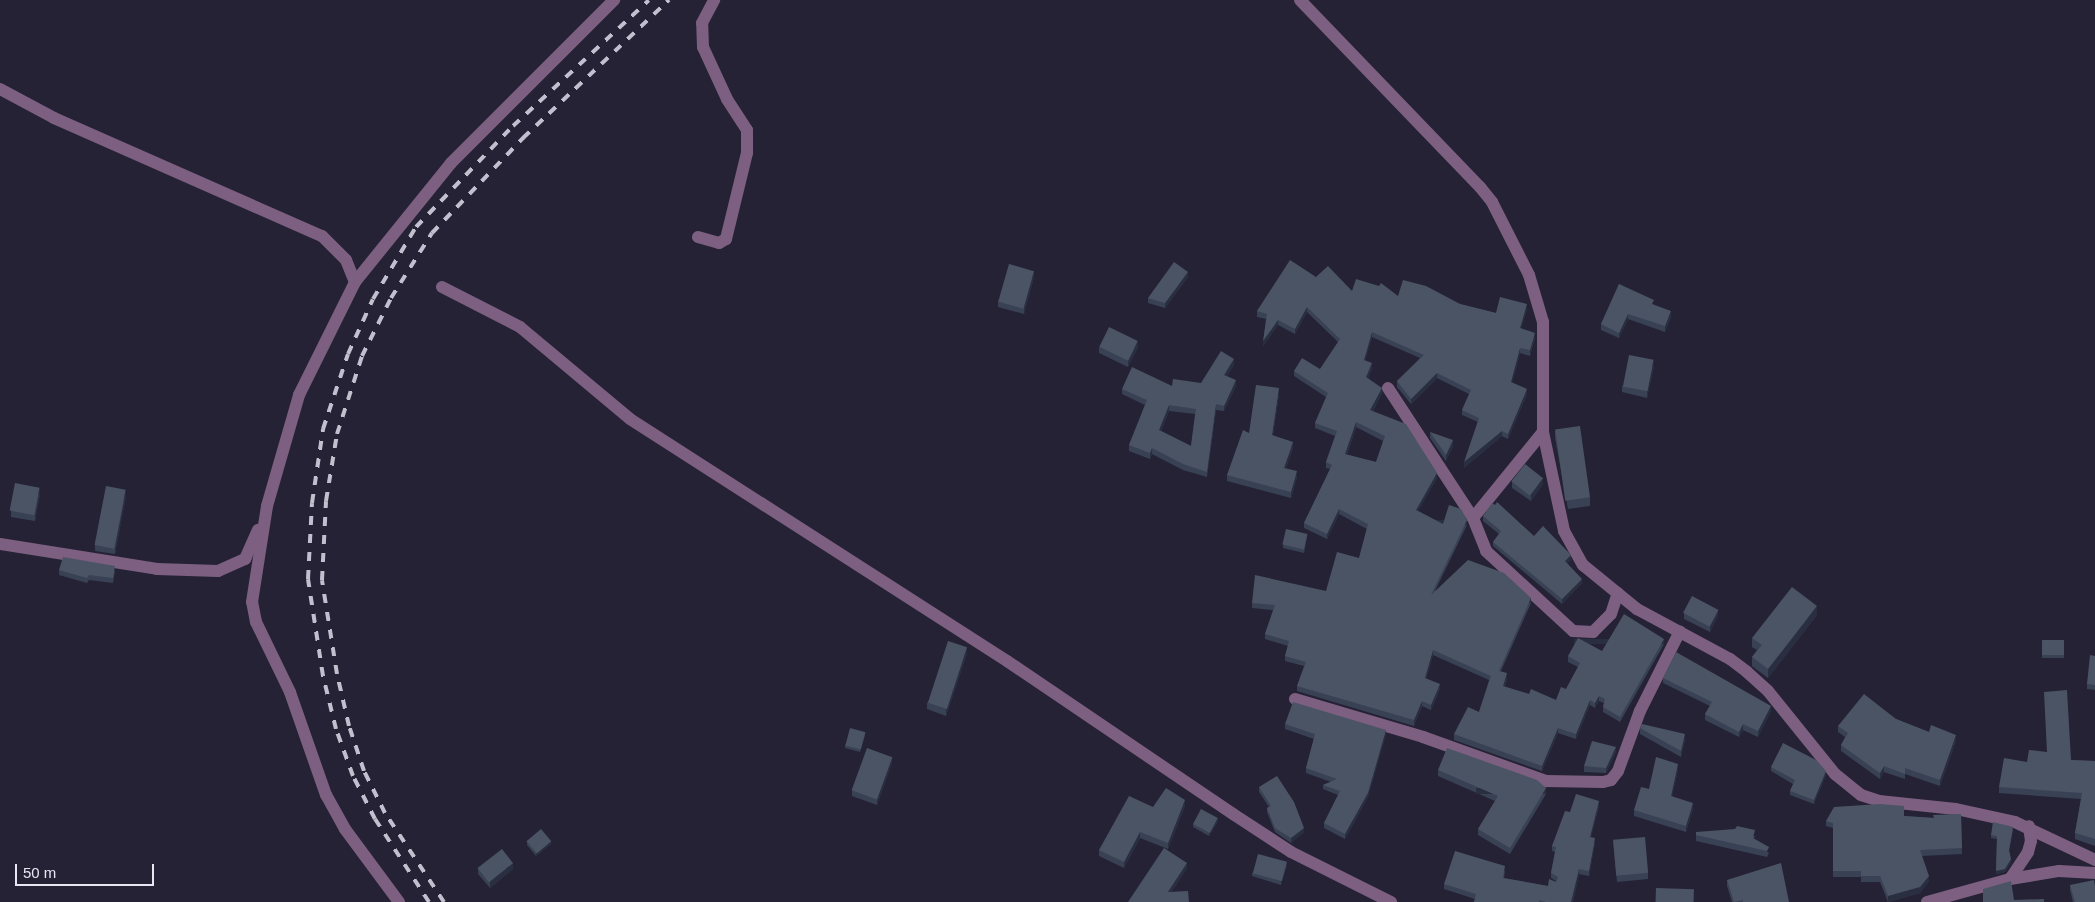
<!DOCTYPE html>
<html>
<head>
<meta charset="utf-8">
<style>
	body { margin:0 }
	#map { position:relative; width:2095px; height:902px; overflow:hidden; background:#252235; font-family:Helvetica,sans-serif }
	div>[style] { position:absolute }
	.street>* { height:12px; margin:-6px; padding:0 6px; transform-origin:6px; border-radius:6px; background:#7d5f81 }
	.rail>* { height:4px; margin-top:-2px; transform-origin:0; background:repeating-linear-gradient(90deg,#c2c0ce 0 9px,transparent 0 18px) }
	.wall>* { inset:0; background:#384254; transform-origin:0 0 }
	.shaded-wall>* { inset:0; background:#292e40; transform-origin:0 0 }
	.building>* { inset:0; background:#4b5465; transform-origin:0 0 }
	span { translate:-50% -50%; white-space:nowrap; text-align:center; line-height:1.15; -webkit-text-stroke:4.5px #252235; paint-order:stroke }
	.scale { position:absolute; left:15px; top:864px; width:139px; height:22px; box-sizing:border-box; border:2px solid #e8e6f3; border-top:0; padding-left:6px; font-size:15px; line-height:18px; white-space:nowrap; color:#e8e6f3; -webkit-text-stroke:4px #252235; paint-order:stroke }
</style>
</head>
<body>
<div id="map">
	<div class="street">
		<i style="left:1300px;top:0;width:260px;rotate:46.1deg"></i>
		<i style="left:1480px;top:187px;width:19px;rotate:51deg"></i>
		<i style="left:1492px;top:202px;width:82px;rotate:63.1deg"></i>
		<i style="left:1529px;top:275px;width:49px;rotate:73.4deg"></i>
		<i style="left:1543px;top:322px;width:110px;rotate:90deg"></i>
		<i style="left:1543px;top:432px;width:101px;rotate:78deg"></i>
		<i style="left:1564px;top:531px;width:39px;rotate:61deg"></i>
		<i style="left:1583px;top:565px;width:70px;rotate:39.2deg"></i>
		<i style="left:1637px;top:609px;width:106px;rotate:28.3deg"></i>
		<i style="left:1730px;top:659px;width:21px;rotate:37deg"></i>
		<i style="left:1747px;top:672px;width:28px;rotate:42deg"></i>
		<i style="left:1768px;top:691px;width:107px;rotate:51.1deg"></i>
		<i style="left:1835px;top:774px;width:33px;rotate:39deg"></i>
		<i style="left:1861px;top:795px;width:19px;rotate:18deg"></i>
		<i style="left:1879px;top:801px;width:77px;rotate:5.9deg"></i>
		<i style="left:1956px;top:809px;width:60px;rotate:12.4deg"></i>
		<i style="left:2015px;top:822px;width:89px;rotate:25.4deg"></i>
		<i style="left:0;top:89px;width:61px;rotate:28.2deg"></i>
		<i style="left:54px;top:118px;width:293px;rotate:23.8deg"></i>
		<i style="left:322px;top:236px;width:34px;rotate:45deg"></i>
		<i style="left:346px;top:260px;width:24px;rotate:68deg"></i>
		<i style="left:698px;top:237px;width:22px;rotate:16deg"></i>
		<i style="left:719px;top:243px;width:8px;rotate:-30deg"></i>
		<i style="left:726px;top:239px;width:89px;rotate:-76.3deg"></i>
		<i style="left:747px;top:153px;width:23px;rotate:-90deg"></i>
		<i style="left:747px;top:130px;width:37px;rotate:-123deg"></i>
		<i style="left:727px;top:99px;width:57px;rotate:-114.8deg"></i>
		<i style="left:703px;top:47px;width:24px;rotate:-92deg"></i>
		<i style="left:702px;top:23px;width:26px;rotate:-62deg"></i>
		<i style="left:442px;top:287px;width:88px;rotate:27.1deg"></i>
		<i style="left:520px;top:327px;width:143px;rotate:39.9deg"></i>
		<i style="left:630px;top:419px;width:448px;rotate:32.7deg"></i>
		<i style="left:1007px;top:661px;width:273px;rotate:34.1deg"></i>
		<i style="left:1233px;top:814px;width:69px;rotate:33.2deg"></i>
		<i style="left:1291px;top:852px;width:112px;rotate:26.6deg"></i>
		<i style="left:1388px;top:388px;width:155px;rotate:56.8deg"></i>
		<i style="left:1473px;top:518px;width:35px;rotate:68deg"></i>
		<i style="left:1486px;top:551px;width:118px;rotate:42.6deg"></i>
		<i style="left:1573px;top:631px;width:20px;rotate:3deg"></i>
		<i style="left:1593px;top:632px;width:25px;rotate:-45deg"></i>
		<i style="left:1611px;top:614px;width:22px;rotate:-72deg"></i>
		<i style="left:1473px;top:518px;width:111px;rotate:-50.9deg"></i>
		<i style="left:0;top:544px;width:159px;rotate:9deg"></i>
		<i style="left:157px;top:569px;width:61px;rotate:1.9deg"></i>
		<i style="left:218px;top:571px;width:30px;rotate:-24deg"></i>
		<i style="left:245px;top:559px;width:32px;rotate:-66deg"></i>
		<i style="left:1295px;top:699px;width:134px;rotate:16.5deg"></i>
		<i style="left:1423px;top:737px;width:131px;rotate:19.7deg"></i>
		<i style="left:1546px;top:781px;width:57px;rotate:1deg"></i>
		<i style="left:1603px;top:782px;width:8px;rotate:-14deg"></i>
		<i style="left:1611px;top:780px;width:11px;rotate:-52deg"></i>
		<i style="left:1618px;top:771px;width:64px;rotate:-69.9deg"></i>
		<i style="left:1640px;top:711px;width:89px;rotate:-63.4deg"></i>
		<i style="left:2010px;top:879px;width:32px;rotate:-56deg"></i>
		<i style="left:2028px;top:852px;width:11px;rotate:-75deg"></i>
		<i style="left:2031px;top:841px;width:15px;rotate:-98deg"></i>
		<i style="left:399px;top:902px;width:91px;rotate:-126.5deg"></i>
		<i style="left:345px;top:829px;width:39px;rotate:-119deg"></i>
		<i style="left:326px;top:795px;width:109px;rotate:-109.3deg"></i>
		<i style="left:290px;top:692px;width:78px;rotate:-115.9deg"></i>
		<i style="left:256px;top:622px;width:20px;rotate:-101deg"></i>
		<i style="left:252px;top:602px;width:97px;rotate:-81.1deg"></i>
		<i style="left:267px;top:506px;width:116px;rotate:-73.9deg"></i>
		<i style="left:299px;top:395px;width:126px;rotate:-63.6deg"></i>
		<i style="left:355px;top:282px;width:153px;rotate:-51.1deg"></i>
		<i style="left:451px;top:163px;width:231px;rotate:-45deg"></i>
		<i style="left:1927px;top:902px;width:86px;rotate:-15.5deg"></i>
		<i style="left:2010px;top:879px;width:50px;rotate:-9.3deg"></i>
		<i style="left:2059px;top:871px;width:36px;rotate:3deg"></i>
	</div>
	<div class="rail">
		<i style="left:429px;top:902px;width:99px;rotate:-123deg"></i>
		<i style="left:375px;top:819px;width:48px;rotate:-117.1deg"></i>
		<i style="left:353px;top:776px;width:50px;rotate:-109.9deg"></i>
		<i style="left:336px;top:729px;width:55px;rotate:-103.8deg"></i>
		<i style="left:323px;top:676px;width:98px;rotate:-98.8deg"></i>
		<i style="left:308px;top:579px;width:76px;rotate:-87deg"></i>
		<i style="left:312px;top:503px;width:75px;rotate:-81.5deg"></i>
		<i style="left:323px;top:429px;width:79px;rotate:-71.6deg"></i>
		<i style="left:348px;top:354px;width:60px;rotate:-65.6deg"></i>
		<i style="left:373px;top:299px;width:84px;rotate:-59.2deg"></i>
		<i style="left:416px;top:227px;width:140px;rotate:-46.2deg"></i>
		<i style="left:513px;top:126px;width:185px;rotate:-42.8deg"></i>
		<i style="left:444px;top:902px;width:107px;rotate:-123.5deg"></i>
		<i style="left:385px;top:813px;width:47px;rotate:-116.6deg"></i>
		<i style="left:364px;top:771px;width:47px;rotate:-108.4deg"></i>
		<i style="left:349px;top:726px;width:53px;rotate:-103deg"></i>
		<i style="left:337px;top:674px;width:95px;rotate:-99.1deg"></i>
		<i style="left:322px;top:580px;width:79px;rotate:-87.1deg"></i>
		<i style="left:326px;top:501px;width:68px;rotate:-80.7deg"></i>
		<i style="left:337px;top:434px;width:82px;rotate:-72.2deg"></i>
		<i style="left:362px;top:356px;width:65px;rotate:-63.4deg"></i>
		<i style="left:391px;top:298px;width:77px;rotate:-57.8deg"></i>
		<i style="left:432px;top:233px;width:132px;rotate:-46.2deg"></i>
		<i style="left:523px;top:138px;width:201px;rotate:-43.4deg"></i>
	</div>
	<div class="wall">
		<i style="clip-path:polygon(1034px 277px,1024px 314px,998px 307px,998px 301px)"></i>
		<i style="clip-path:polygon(1188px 277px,1165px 308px,1148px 303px,1148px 298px)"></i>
		<i style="clip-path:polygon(evenodd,1316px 277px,1352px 291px,1398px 296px,1460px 304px,1496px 313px,1527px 309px,1521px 328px,1535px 338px,1530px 356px,1520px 353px,1512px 383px,1527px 394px,1508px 439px,1502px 436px,1464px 468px,1478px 422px,1462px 415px,1462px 410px,1469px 394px,1437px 378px,1411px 404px,1397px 387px,1397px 381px,1420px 358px,1372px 337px,1365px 360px,1372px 369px,1368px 378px,1382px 393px,1373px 411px,1437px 478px,1418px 511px,1443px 524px,1467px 525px,1435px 591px,1531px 603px,1501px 671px,1507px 679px,1505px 687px,1529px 694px,1556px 700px,1566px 689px,1578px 667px,1568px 662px,1568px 656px,1602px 651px,1664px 644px,1620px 722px,1603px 712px,1603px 707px,1604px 703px,1599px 701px,1595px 708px,1590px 705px,1576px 739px,1558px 733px,1542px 771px,1454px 740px,1454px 734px,1479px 712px,1489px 680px,1433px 655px,1426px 679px,1440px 689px,1431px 710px,1422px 706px,1414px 726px,1297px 691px,1297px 686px,1304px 666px,1285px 661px,1285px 656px,1288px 646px,1265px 639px,1265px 634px,1273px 610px,1252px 608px,1252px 603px,1326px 591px,1359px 558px,1367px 529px,1339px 514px,1327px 539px,1304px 528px,1304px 523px,1330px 469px,1326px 468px,1326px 462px,1335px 436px,1315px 428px,1315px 423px,1326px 397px,1294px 376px,1294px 371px,1320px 369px,1338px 342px,1307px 312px,1295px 334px,1278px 325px,1263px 346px,1266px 319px,1257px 317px,1257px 311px,1316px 277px,1356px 427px,1383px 441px,1376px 462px,1347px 455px,1356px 427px)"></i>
		<i style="clip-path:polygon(1619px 284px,1654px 305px,1671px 317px,1665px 332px,1628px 319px,1619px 338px,1601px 330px,1601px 324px)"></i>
		<i style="clip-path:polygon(1099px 347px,1138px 347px,1128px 367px,1099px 353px)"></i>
		<i style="clip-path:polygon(evenodd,1234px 365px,1227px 376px,1236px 386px,1224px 411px,1216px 410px,1207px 477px,1183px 470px,1152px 454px,1150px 459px,1129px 451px,1129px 445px,1145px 405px,1122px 394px,1122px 389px,1172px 386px,1201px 383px,1234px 365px,1169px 411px,1195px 414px,1191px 446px,1161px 431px,1169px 411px)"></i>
		<i style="clip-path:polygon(1654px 366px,1647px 398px,1622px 392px,1622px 386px)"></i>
		<i style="clip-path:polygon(1279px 394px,1273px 435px,1293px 448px,1286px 468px,1297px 477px,1291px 498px,1227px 481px,1227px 475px,1249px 433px)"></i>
		<i style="clip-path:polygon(1555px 429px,1590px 497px,1590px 506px,1568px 509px,1555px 438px)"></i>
		<i style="clip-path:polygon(1430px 432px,1453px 446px,1446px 461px,1430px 438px)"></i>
		<i style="clip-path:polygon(1512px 482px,1543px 484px,1531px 501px,1512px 488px)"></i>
		<i style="clip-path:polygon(40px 494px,35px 521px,11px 517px,11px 511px)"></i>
		<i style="clip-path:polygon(126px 496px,115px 554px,95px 551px,95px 545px)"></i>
		<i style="clip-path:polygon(1483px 516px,1534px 536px,1571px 560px,1567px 563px,1582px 583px,1562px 604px,1493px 546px,1493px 542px,1499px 534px,1483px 521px)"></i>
		<i style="clip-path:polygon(1307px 537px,1304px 553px,1283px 548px,1283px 545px)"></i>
		<i style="clip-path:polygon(59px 570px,115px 571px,113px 583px,89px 580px,87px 583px,59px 575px)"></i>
		<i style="clip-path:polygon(1684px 613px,1718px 616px,1710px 632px,1684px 619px)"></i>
		<i style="clip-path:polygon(1817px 615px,1768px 678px,1752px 666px,1752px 657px,1757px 650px,1752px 647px,1752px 638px)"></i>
		<i style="left:2042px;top:640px;width:22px;height:18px"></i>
		<i style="clip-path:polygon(967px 653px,946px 716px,927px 709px,927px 703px)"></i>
		<i style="clip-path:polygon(2095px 656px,2095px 690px,2087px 689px,2087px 684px)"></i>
		<i style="clip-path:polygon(1663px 678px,1771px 711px,1758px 737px,1743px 730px,1739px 737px,1705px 720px,1705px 714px,1710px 706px,1663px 683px)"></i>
		<i style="clip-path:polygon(1896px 719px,1929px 732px,1956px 741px,1940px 786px,1905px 774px,1905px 779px,1884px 772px,1880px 779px,1841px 751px,1841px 745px,1845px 737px,1838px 732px,1838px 726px)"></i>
		<i style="clip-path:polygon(1285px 724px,1386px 734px,1368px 797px,1345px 839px,1324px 828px,1324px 823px,1338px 795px,1323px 789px,1323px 785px,1331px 782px,1306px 773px,1306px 768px,1314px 739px,1285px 729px)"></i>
		<i style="clip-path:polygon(1640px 728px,1685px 740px,1681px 757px,1640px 734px)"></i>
		<i style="clip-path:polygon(865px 735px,860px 752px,845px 748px,845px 745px)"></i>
		<i style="clip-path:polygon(1616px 752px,1606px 773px,1584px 772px,1584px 766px)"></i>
		<i style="clip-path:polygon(2071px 760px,2095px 761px,2095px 846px,2075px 839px,2075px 833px,2081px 799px,1999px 793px,1999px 787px,2027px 762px)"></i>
		<i style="clip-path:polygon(892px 763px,877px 805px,852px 796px,852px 790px)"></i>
		<i style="clip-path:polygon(1771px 767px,1826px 775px,1814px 804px,1790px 795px,1790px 791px,1793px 784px,1771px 771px)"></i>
		<i style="clip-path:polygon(1438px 770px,1546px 794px,1510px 854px,1478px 835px,1478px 829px,1495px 801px,1438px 776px)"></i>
		<i style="clip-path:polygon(1678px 770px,1672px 796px,1693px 809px,1686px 832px,1634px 816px,1634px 810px,1649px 789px)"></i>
		<i style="clip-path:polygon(1259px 787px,1304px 832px,1291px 843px,1275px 832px,1267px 812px,1267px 808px,1269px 807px,1259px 792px)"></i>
		<i style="clip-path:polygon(1185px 806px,1168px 849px,1140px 838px,1124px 868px,1099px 856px,1099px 850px,1153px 807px)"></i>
		<i style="clip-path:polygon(1599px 806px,1591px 837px,1595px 843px,1589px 876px,1579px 874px,1573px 902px,1474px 902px,1475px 899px,1444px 889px,1444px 884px,1505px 871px,1504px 878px,1548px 886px,1556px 881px,1551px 878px,1551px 873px,1555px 852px,1552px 851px,1552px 846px,1570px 812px)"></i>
		<i style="clip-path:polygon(1961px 814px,1962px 854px,1922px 856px,1929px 881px,1920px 893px,1888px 902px,1880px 882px,1861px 882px,1861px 877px,1833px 877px,1833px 828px,1826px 826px,1826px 821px,1904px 816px,1934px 818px)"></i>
		<i style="clip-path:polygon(1218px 821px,1209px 836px,1193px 827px,1193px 824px)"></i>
		<i style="clip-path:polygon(2013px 830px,2009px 851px,2011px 862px,2005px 872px,1996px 874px,1997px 839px,1991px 838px,1991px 835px)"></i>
		<i style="clip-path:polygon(1696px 832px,1755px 836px,1754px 839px,1769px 853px,1767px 857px,1696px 841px)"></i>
		<i style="clip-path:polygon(1613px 841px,1648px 873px,1648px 879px,1617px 882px)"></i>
		<i style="clip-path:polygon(527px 842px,551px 844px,536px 856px,527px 845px)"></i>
		<i style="clip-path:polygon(1287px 865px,1281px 885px,1252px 876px,1252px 873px)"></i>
		<i style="clip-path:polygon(478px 868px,513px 869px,490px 888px,478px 874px)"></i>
		<i style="clip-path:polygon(1727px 880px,1789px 902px,1732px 902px,1727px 886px)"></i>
		<i style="clip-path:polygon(2070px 885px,2095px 902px,2073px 902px,2070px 890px)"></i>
	</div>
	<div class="shaded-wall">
		<i style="clip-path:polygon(1034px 271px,1034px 277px,1024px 314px,1024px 308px)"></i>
		<i style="clip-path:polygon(1188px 272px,1188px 277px,1165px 308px,1165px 303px)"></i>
		<i style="clip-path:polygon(1527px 304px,1527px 309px,1520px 333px,1520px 328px)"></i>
		<i style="clip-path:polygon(1307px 307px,1307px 312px,1295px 334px,1295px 329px)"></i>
		<i style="clip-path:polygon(1671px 311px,1671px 317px,1665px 332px,1665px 326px)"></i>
		<i style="clip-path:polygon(1628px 314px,1628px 319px,1619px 338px,1619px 333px)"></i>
		<i style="clip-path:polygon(1278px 320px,1278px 325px,1263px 346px,1263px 341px)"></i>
		<i style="clip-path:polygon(1372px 332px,1372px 337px,1364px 365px,1364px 360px)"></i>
		<i style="clip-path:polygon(1535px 333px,1535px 338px,1530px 356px,1530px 350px)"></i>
		<i style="clip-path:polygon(1138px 341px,1138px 347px,1128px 367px,1128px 361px)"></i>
		<i style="clip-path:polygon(1520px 348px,1520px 353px,1511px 388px,1511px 382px)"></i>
		<i style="clip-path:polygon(1234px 359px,1234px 365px,1224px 381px,1224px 375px)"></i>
		<i style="clip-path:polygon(1654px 360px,1654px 366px,1647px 398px,1647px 392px)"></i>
		<i style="clip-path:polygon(1372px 363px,1372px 369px,1366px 382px,1366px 377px)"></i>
		<i style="clip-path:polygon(1437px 373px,1437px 378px,1411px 404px,1411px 399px)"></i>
		<i style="clip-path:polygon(1236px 380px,1236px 386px,1224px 411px,1224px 406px)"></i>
		<i style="clip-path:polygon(1279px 388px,1279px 394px,1272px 441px,1272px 435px)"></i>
		<i style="clip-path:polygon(1382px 388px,1382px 393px,1370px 416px,1370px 410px)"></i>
		<i style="clip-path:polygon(1527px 389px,1527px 394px,1508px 439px,1508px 434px)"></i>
		<i style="clip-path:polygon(1216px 404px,1216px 410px,1207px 477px,1207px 472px)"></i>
		<i style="clip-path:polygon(1169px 405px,1169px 411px,1159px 436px,1159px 430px)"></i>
		<i style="clip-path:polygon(1356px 422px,1356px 427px,1345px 460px,1345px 454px)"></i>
		<i style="clip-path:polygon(1502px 431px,1502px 436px,1464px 468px,1464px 462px)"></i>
		<i style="clip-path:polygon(1453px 440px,1453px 446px,1446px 461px,1446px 455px)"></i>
		<i style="clip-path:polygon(1293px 442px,1293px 448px,1284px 474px,1284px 468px)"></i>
		<i style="clip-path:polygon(1152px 448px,1152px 454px,1150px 459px,1150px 453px)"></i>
		<i style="clip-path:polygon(1297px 471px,1297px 477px,1291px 498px,1291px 492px)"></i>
		<i style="clip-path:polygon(1437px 473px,1437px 478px,1416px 515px,1416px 510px)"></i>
		<i style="clip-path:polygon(1543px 478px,1543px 484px,1531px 501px,1531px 495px)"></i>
		<i style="clip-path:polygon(40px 488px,40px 494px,35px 521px,35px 515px)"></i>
		<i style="clip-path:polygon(126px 490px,126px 496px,115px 554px,115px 548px)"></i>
		<i style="clip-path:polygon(1339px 509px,1339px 514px,1327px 539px,1327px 534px)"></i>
		<i style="left:1467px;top:520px;width:5px;height:83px;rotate:90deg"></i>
		<i style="clip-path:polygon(1571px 555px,1571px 560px,1565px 565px,1565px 561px)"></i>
		<i style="clip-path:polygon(1582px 579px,1582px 583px,1562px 604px,1562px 599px)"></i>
		<i style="left:1531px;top:598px;width:5px;height:80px;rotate:90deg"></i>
		<i style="clip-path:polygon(1817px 606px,1817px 615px,1768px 678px,1768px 669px)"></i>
		<i style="clip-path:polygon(1718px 610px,1718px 616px,1710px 632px,1710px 626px)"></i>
		<i style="left:1664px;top:639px;width:5px;height:90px;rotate:90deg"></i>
		<i style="clip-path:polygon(967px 647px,967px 653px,946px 716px,946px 710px)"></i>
		<i style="clip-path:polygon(1433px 650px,1433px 655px,1425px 684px,1425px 678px)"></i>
		<i style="clip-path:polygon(1507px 673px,1507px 679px,1503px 692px,1503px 686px)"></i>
		<i style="clip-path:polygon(1440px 684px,1440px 689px,1431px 710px,1431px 705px)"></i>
		<i style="clip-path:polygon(1599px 696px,1599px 701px,1595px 708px,1595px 703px)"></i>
		<i style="clip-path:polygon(1590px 700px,1590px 705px,1576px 739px,1576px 734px)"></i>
		<i style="clip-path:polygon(1422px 701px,1422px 706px,1414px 726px,1414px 720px)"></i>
		<i style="clip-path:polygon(1771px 706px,1771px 711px,1758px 737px,1758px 731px)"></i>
		<i style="clip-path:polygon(1743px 724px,1743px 730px,1739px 737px,1739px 732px)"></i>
		<i style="clip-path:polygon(1558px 728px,1558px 733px,1542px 771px,1542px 766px)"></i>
		<i style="clip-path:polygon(1386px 730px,1386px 734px,1368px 797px,1345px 839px,1345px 834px)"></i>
		<i style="clip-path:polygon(865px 732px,865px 735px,860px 752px,860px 749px)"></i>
		<i style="clip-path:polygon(1685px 734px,1685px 740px,1681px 757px,1681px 751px)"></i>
		<i style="clip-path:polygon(1956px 735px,1956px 741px,1940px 786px,1940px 780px)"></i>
		<i style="clip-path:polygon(1616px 747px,1616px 752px,1606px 773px,1606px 768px)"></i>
		<i style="clip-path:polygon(892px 757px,892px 763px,877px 805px,877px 799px)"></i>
		<i style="clip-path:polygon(1678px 764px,1678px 770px,1671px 802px,1671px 796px)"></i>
		<i style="clip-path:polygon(1884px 766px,1884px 772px,1880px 779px,1880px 773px)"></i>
		<i style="clip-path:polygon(1826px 771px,1826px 775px,1814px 804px,1814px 800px)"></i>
		<i style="left:1546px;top:788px;width:6px;height:70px;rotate:90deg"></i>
		<i style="clip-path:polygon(1185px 800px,1185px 806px,1168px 849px,1168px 843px)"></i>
		<i style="clip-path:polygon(1599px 801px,1599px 806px,1590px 842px,1590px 837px)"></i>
		<i style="clip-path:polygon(1693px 803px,1693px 809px,1686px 832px,1686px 826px)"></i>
		<i style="clip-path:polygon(1218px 818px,1218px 821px,1209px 836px,1209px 833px)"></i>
		<i style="clip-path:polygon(1304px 828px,1304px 832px,1291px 843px,1291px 838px)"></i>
		<i style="clip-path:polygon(1140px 832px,1140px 838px,1124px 868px,1124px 862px)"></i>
		<i style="clip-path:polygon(1595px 838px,1595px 843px,1589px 876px,1589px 871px)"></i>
		<i style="clip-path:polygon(551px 841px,551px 844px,536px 856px,536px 853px)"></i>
		<i style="clip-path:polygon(2011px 859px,2011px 862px,2005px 872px,1996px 874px,1996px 871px)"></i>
		<i style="clip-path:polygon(1287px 862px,1287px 865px,1281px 885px,1281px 882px)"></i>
		<i style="clip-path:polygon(513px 863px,513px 869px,490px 888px,490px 882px)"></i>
		<i style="clip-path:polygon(1187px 863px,1187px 869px,1168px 898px,1168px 892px)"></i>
		<i style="clip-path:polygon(1579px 869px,1579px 874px,1573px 902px,1571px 902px)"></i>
		<i style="clip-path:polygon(1929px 876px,1929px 881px,1920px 893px,1888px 902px,1888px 896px)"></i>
	</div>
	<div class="building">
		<i style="clip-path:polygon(evenodd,1290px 260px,1316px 277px,1328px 266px,1352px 291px,1356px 279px,1379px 286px,1381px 283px,1398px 296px,1403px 280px,1426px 286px,1460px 304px,1496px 313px,1500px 297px,1527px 304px,1520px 328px,1535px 333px,1530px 350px,1520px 348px,1511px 382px,1527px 389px,1508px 434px,1502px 431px,1464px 462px,1479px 418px,1462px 410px,1471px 390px,1437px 373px,1411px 399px,1397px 381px,1424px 355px,1372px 332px,1364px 360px,1372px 363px,1366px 377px,1382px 388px,1370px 410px,1406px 424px,1437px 473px,1416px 510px,1443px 524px,1449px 505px,1461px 509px,1467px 520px,1431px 595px,1468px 560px,1504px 573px,1531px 598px,1499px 671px,1507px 673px,1503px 686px,1529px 694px,1531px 689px,1556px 700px,1561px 687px,1566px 689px,1580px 663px,1568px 656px,1578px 638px,1602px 651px,1624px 614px,1664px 639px,1620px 717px,1603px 707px,1605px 699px,1599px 696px,1595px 703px,1590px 700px,1576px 734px,1558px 728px,1542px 766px,1454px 734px,1468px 707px,1479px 712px,1491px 676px,1433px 650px,1425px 678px,1440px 684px,1431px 705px,1422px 701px,1414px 720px,1297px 686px,1306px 662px,1285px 656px,1289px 641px,1265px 634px,1275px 605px,1252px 603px,1255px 575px,1326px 591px,1337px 552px,1359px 558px,1368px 524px,1339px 509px,1327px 534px,1304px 523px,1332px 465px,1326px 462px,1337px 431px,1315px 423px,1328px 393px,1294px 371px,1302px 358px,1320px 369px,1340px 339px,1307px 307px,1295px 329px,1278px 320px,1263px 341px,1267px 314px,1257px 311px,1290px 260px,1356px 422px,1385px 436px,1376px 462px,1345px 454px,1356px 422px)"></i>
		<i style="clip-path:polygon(1174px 262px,1188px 272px,1165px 303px,1148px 298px)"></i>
		<i style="left:1009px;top:264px;width:26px;height:39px;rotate:16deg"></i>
		<i style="clip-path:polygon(1619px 284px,1654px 300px,1652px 304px,1671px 311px,1665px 326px,1628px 314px,1619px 333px,1601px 324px)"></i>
		<i style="left:1109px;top:327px;width:32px;height:22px;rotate:26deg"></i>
		<i style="clip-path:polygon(evenodd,1221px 351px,1234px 359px,1224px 375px,1236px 380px,1224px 406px,1216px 404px,1207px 472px,1183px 464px,1152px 448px,1150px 453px,1129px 445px,1147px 400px,1122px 389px,1132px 367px,1172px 386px,1173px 379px,1201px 383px,1221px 351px,1169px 405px,1196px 409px,1191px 446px,1159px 430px,1169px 405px)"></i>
		<i style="left:1629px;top:355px;width:25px;height:32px;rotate:11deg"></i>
		<i style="clip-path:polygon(1256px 385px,1279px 388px,1272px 435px,1293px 442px,1284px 468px,1297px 471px,1291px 492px,1227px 475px,1243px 430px,1249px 433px)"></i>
		<i style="left:1580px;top:426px;width:72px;height:25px;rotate:82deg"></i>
		<i style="clip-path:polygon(1430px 432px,1453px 440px,1446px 455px)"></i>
		<i style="left:1525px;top:464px;width:23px;height:22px;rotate:38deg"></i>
		<i style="left:15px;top:483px;width:25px;height:28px;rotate:11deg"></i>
		<i style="left:106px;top:486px;width:20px;height:60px;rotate:11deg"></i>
		<i style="clip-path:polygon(1497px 502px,1534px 536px,1543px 526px,1571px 555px,1565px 561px,1582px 579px,1562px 599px,1493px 542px,1501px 531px,1483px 516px,1492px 503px,1495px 505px)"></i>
		<i style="left:1286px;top:529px;width:22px;height:16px;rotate:13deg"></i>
		<i style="clip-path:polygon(63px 557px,115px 566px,113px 578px,89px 575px,87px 578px,59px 570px)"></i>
		<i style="clip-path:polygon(1792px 587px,1817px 606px,1768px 669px,1752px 657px,1762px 645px,1752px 638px)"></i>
		<i style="left:1692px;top:596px;width:30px;height:19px;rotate:28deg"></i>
		<i style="left:2042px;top:640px;width:22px;height:15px"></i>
		<i style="left:948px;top:641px;width:20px;height:65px;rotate:18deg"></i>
		<i style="clip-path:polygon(1676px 652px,1771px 706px,1758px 731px,1743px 724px,1739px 732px,1705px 714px,1712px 702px,1663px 678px)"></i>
		<i style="clip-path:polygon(2090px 655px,2095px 656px,2095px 685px,2087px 684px)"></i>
		<i style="clip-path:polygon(2067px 690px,2071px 760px,2095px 761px,2095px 839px,2075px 833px,2082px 793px,1999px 787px,2004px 758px,2027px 762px,2029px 750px,2047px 752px,2044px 692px)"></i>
		<i style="clip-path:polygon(1864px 694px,1896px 719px,1929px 732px,1931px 725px,1956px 735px,1940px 780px,1905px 768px,1905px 774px,1884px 766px,1880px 773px,1841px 745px,1848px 733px,1838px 726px)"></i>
		<i style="clip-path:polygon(1293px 702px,1386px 730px,1368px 793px,1345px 834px,1324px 823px,1340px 791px,1323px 785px,1337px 779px,1306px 768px,1315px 734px,1285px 724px)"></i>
		<i style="clip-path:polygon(1642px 724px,1685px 734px,1681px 751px,1640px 728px)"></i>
		<i style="left:850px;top:728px;width:16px;height:18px;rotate:15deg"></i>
		<i style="clip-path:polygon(1592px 741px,1616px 747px,1606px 768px,1584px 766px)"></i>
		<i style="clip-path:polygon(1783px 743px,1816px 760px,1826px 771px,1814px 800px,1790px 791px,1795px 780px,1771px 767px)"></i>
		<i style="left:867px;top:748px;width:27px;height:45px;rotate:20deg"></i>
		<i style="clip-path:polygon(1447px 748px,1537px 780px,1546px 788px,1510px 848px,1478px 829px,1498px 796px,1438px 770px)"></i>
		<i style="clip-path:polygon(1656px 757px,1678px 764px,1671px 796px,1693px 803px,1686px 826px,1634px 810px,1641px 787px,1649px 789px)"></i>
		<i style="clip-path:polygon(1277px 776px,1294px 802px,1304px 828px,1291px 838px,1275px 828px,1267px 808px,1271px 806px,1259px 787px)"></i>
		<i style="clip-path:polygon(1166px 788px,1185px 800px,1168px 843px,1140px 832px,1124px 862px,1099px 850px,1129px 796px,1153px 807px)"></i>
		<i style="clip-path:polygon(1576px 794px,1599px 801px,1590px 837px,1595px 838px,1589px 871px,1579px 869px,1571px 902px,1546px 902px,1539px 900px,1539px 902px,1474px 902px,1476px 894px,1444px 884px,1455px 851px,1505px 866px,1503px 878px,1548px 886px,1549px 879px,1556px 882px,1558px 877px,1551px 873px,1556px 847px,1552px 846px,1565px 811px,1570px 812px)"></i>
		<i style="clip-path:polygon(1880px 804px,1904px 806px,1904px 816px,1934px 818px,1933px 815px,1961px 814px,1962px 848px,1920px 850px,1929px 876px,1920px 887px,1888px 896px,1880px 876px,1861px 876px,1861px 871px,1833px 871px,1833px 823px,1826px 821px,1834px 807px)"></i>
		<i style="left:1201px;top:809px;width:19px;height:17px;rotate:28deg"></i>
		<i style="clip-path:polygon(1993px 822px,2013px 827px,2009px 850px,2011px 859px,2005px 869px,1996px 871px,1997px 836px,1991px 835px)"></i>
		<i style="clip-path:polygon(1737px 826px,1755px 830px,1753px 838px,1769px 847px,1767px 851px,1696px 835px,1696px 832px,1735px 829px)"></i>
		<i style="left:541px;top:829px;width:16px;height:19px;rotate:50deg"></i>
		<i style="left:1645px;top:837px;width:36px;height:32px;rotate:85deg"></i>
		<i style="clip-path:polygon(1164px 848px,1187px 863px,1168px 892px,1188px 891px,1189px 902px,1128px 902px)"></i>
		<i style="left:502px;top:849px;width:18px;height:31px;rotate:52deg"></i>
		<i style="left:1258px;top:854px;width:30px;height:20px;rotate:15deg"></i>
		<i style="clip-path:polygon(1781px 863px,1789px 902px,1743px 902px,1743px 900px,1734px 902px,1727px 880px)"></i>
		<i style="clip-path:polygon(2094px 880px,2095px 886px,2095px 902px,2075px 902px,2070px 885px)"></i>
		<i style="clip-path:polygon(2011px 881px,2014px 900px,2044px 899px,2044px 902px,1983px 902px,1983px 889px)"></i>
		<i style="left:1656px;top:888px;width:38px;height:14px;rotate:2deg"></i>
	</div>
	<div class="scale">50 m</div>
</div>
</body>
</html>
